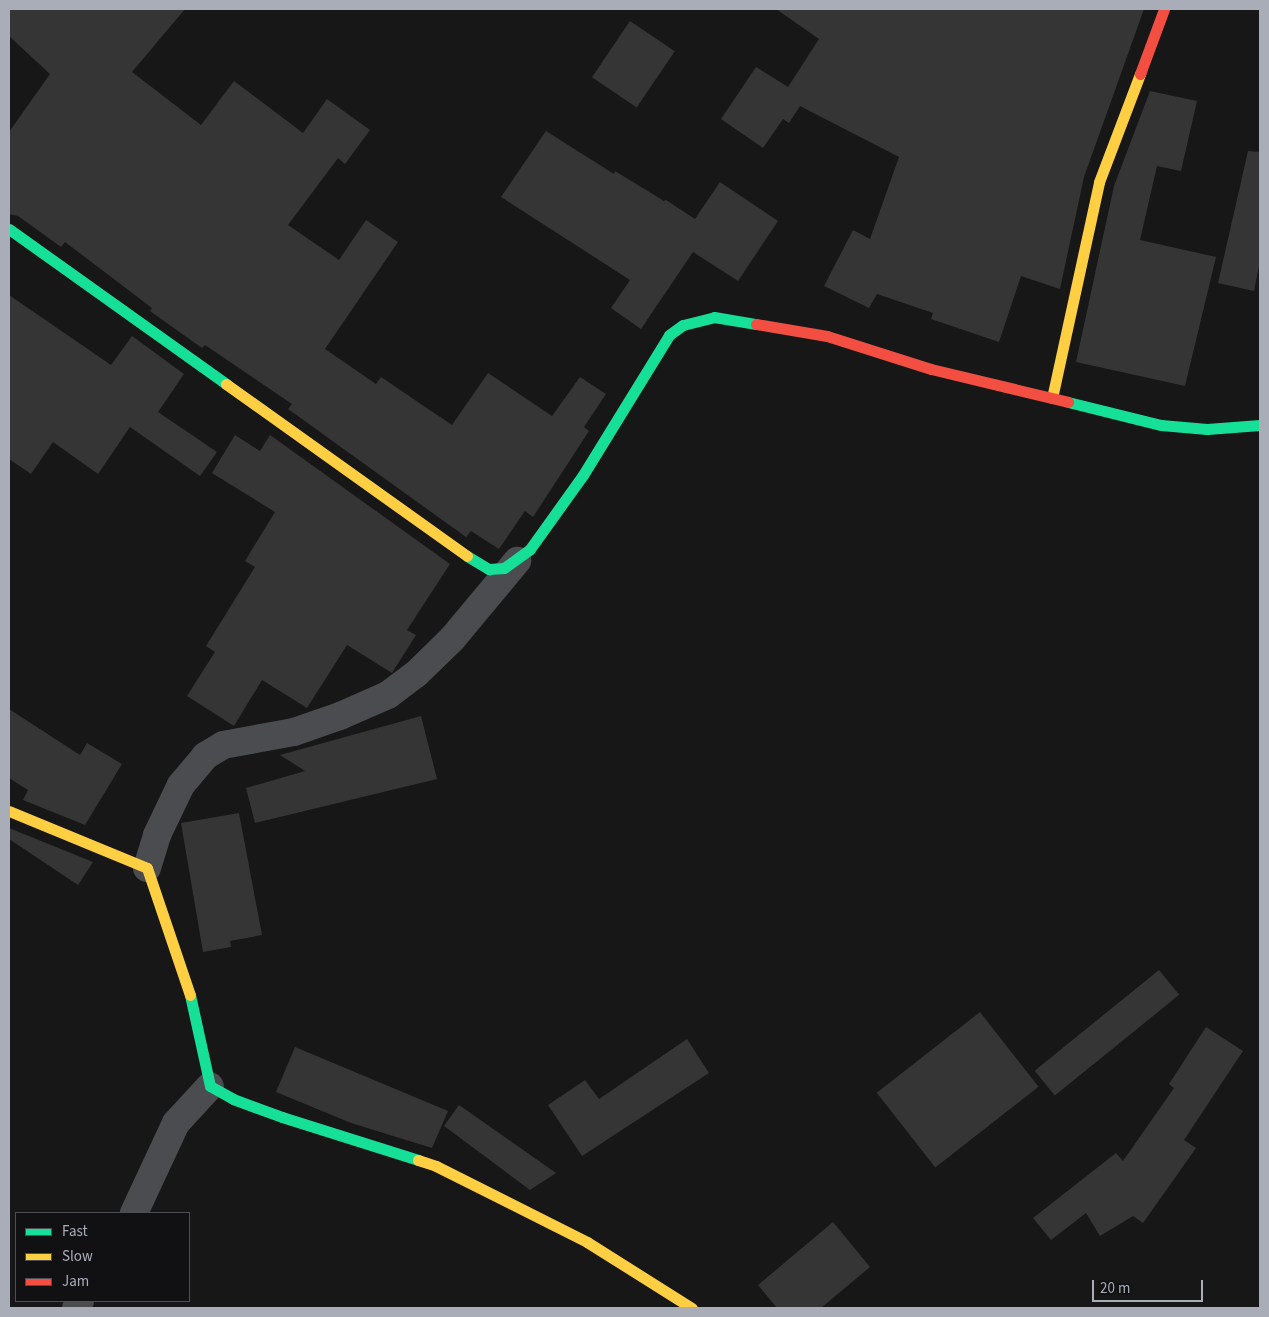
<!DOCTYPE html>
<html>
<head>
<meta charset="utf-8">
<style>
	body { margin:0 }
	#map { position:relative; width:1269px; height:1317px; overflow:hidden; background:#171717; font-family:"Source Sans 3",sans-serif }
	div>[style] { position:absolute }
	.building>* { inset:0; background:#353536; transform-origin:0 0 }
	.street>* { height:28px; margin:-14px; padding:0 14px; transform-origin:14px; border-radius:14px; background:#4b4c50 }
	.fast>* { height:11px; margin:-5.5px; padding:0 5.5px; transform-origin:5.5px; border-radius:5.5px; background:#16e098 }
	.slow>* { height:11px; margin:-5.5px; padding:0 5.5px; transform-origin:5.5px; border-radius:5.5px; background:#ffcf43 }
	.jam>* { height:11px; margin:-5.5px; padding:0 5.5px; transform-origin:5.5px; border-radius:5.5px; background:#f24e42 }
	span { translate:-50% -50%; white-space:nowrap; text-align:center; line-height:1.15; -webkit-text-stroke:4px #111113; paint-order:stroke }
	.frame { position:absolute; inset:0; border:10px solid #a8adb8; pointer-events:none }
	.legend { position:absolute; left:15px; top:1212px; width:175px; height:90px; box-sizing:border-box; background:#111113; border:1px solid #4d4f55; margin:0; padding:6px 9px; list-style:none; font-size:15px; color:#a8adb8 }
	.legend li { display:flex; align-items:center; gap:10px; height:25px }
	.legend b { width:25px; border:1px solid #4d4f55 }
	.scale { position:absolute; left:1092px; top:1280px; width:111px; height:22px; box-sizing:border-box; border:2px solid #a8adb8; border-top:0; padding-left:6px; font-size:15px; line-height:18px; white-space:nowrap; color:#a8adb8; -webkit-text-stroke:4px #111113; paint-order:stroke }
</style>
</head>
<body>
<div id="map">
	<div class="building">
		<i style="clip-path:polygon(9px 9px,185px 9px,132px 72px,201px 125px,234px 81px,303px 133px,327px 99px,370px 130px,345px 164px,338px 158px,288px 225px,339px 260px,366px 220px,398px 242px,325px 349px,376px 384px,381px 377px,452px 425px,488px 373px,552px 416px,580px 377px,606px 394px,584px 427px,589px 431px,533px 517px,525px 511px,499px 549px,471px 531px,466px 537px,288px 409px,292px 404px,205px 345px,202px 348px,150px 311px,152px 308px,65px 242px,61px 247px,18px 216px,9px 214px,9px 132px,50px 74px,9px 36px)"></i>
		<i style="clip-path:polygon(776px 9px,1144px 9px,1084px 177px,1060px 289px,1021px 276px,999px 342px,931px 319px,933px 313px,877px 294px,869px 308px,824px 286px,853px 230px,870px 239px,899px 157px,800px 106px,789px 123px,783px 119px,763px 148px,721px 119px,756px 67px,788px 87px,819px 39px)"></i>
		<i style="left:630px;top:21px;width:54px;height:68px;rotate:34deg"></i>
		<i style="clip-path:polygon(1150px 91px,1197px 101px,1181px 171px,1157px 166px,1140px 240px,1216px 257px,1185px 386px,1076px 362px,1114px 186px)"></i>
		<i style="clip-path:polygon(546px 131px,614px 174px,615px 171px,664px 201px,666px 200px,695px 219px,720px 182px,778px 221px,738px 281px,693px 252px,641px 329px,611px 308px,630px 280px,501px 197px)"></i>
		<i style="clip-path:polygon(1248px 151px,1260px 152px,1260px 261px,1254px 291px,1218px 283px)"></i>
		<i style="clip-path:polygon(9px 295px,111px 365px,132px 336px,184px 374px,158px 412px,217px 452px,200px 476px,130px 427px,98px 474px,53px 442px,31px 474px,9px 459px)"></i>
		<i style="clip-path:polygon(235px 435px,260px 451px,270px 435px,450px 564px,407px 630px,416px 635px,392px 673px,347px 645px,307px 708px,262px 680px,234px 726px,187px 696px,215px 652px,206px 646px,255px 567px,245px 561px,275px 512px,212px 473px)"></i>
		<i style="clip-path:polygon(9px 709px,80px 755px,87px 743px,122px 764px,85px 825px,23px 800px,28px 790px,9px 778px)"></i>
		<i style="clip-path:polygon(421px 716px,437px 779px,255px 823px,246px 788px,305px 771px,280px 755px)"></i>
		<i style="clip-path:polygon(239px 813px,262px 935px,230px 941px,231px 947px,203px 952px,181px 823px)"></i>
		<i style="clip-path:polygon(9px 828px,93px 862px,78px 885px,9px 839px)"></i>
		<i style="left:1159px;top:970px;width:32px;height:160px;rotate:51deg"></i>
		<i style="left:980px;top:1012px;width:95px;height:131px;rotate:52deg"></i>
		<i style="clip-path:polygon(1206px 1027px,1243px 1051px,1184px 1140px,1196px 1148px,1143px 1223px,1133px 1216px,1100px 1236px,1086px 1213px,1051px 1240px,1033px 1218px,1116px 1153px,1123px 1161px,1174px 1088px,1169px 1084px)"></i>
		<i style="clip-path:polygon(687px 1039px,709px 1073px,582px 1156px,548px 1105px,585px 1080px,599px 1099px)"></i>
		<i style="clip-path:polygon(295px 1047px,448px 1111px,432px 1148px,351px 1123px,276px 1092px)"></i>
		<i style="clip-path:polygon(459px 1105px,556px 1173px,530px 1190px,444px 1126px)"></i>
		<i style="clip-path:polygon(833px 1222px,870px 1267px,821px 1308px,777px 1308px,758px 1285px)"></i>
	</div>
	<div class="street">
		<i style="left:147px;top:868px;width:34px;rotate:-73deg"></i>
		<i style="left:157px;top:835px;width:55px;rotate:-64.4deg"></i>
		<i style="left:181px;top:785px;width:38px;rotate:-50deg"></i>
		<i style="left:205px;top:756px;width:21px;rotate:-31deg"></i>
		<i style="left:223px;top:745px;width:72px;rotate:-10.4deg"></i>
		<i style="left:294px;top:732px;width:49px;rotate:-19.2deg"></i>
		<i style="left:340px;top:716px;width:52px;rotate:-23.6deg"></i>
		<i style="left:388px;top:695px;width:35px;rotate:-37deg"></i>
		<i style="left:416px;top:674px;width:50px;rotate:-44.2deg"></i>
		<i style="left:452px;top:639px;width:102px;rotate:-50.2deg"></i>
		<i style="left:134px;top:1213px;width:99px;rotate:-65deg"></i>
		<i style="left:176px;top:1123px;width:50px;rotate:-47.4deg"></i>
		<i style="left:76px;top:1308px;width:8px;rotate:-60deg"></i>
	</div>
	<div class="fast">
		<i style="left:9px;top:229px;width:267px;rotate:35.5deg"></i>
		<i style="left:1068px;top:402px;width:96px;rotate:13.9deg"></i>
		<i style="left:1161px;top:425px;width:46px;rotate:5deg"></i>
		<i style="left:1207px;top:429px;width:53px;rotate:-4.3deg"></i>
		<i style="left:467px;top:556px;width:26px;rotate:31deg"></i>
		<i style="left:489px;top:569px;width:15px;rotate:-4deg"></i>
		<i style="left:504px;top:568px;width:32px;rotate:-36deg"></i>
		<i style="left:530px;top:549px;width:91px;rotate:-54.4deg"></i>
		<i style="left:583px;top:475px;width:164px;rotate:-58.4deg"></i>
		<i style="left:669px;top:335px;width:17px;rotate:-36deg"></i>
		<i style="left:683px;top:325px;width:32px;rotate:-14deg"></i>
		<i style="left:714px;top:317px;width:43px;rotate:9.5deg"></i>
		<i style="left:190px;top:995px;width:93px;rotate:77.6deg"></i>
		<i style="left:210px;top:1086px;width:26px;rotate:29deg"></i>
		<i style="left:233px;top:1099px;width:52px;rotate:20.2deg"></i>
		<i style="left:282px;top:1117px;width:143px;rotate:17.5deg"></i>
	</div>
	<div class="slow">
		<i style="left:226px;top:384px;width:296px;rotate:35.5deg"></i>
		<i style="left:1052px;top:398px;width:221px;rotate:-77.7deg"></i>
		<i style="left:1099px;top:182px;width:116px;rotate:-69.2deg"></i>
		<i style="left:9px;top:811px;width:149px;rotate:22.4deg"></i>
		<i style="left:147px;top:868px;width:134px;rotate:71.3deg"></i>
		<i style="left:418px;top:1160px;width:19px;rotate:18deg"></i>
		<i style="left:436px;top:1166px;width:169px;rotate:26.7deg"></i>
		<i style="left:587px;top:1242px;width:124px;rotate:32.2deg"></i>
	</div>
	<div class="jam">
		<i style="left:1140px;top:74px;width:69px;rotate:-69.7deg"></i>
		<i style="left:756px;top:324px;width:72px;rotate:9.6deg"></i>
		<i style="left:827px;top:336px;width:109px;rotate:17.6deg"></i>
		<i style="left:931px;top:369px;width:141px;rotate:13.5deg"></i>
	</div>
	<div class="frame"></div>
	<ul class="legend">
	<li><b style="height:6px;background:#16e098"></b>Fast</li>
	<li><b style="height:6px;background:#ffcf43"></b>Slow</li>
	<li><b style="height:6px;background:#f24e42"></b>Jam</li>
	</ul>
	<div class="scale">20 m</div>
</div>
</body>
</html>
